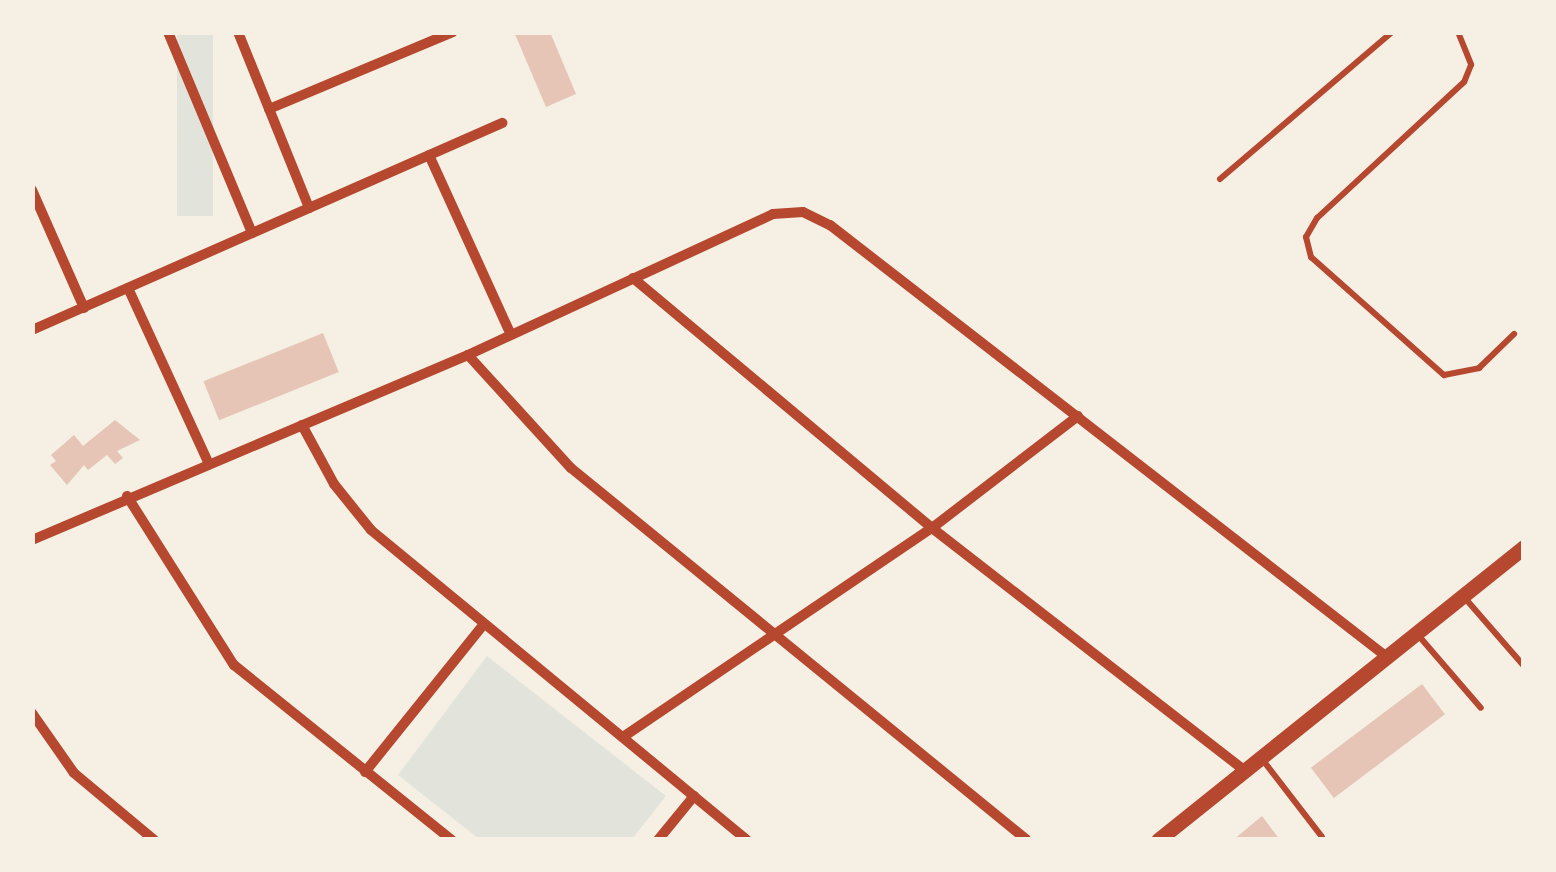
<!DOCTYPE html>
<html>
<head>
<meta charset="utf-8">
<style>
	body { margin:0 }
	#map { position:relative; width:1556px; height:872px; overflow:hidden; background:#f6efe4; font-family:"Roboto Serif",serif }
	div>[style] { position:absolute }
	.green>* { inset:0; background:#e2e4dc; transform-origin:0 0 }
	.building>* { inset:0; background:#e6c5b7; transform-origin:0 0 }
	.service>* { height:6px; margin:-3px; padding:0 3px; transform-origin:3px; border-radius:3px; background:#b5482f }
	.minor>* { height:10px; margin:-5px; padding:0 5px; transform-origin:5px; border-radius:5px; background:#b5482f }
	.tertiary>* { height:15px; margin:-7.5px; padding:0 7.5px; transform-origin:7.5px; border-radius:7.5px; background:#b5482f }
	span { translate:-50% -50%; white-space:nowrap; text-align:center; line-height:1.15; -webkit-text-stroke:10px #f6efe4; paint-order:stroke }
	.frame { position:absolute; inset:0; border:35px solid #f6efe4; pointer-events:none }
</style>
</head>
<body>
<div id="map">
	<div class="green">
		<i style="left:177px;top:33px;width:36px;height:183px"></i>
		<i style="clip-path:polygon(487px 656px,666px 796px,632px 839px,479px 839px,398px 775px)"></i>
	</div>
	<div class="building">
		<i style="clip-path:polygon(514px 32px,550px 32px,576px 94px,546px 107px)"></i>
		<i style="left:323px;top:333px;width:42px;height:129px;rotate:68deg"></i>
		<i style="clip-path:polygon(115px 420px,140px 440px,117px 451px,123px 458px,115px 464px,107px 455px,88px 470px,84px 465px,67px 485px,50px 465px,56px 461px,51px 455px,74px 435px,83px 446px)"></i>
		<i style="left:1422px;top:684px;width:38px;height:139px;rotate:53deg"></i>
		<i style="clip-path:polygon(1262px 816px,1280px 840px,1233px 840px)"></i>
	</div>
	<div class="service">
		<i style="left:1458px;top:32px;width:35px;rotate:68deg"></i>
		<i style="left:1471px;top:65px;width:18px;rotate:112deg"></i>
		<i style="left:1464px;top:82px;width:200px;rotate:137.2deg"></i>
		<i style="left:1317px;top:218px;width:22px;rotate:120deg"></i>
		<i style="left:1306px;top:237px;width:21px;rotate:76deg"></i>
		<i style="left:1311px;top:257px;width:178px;rotate:41.6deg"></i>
		<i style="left:1444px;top:375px;width:36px;rotate:-11deg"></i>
		<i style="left:1479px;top:368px;width:49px;rotate:-44.2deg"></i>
		<i style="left:1220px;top:179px;width:226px;rotate:-40.5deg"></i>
		<i style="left:1464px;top:597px;width:91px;rotate:49deg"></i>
		<i style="left:1418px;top:635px;width:96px;rotate:49.2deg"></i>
		<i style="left:1262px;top:759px;width:98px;rotate:52.4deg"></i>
	</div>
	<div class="minor">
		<i style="left:168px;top:32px;width:218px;rotate:67.3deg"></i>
		<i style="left:238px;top:32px;width:190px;rotate:68deg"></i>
		<i style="left:269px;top:109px;width:199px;rotate:-22.7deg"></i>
		<i style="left:429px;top:155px;width:196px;rotate:65.5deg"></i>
		<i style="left:32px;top:190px;width:129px;rotate:66.2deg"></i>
		<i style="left:633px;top:278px;width:390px;rotate:39.9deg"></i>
		<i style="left:932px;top:528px;width:396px;rotate:37.8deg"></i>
		<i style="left:128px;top:288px;width:194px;rotate:65.3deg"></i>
		<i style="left:32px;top:330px;width:514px;rotate:-23.77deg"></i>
		<i style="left:468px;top:355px;width:153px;rotate:47.7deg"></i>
		<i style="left:571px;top:468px;width:588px;rotate:39.21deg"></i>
		<i style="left:302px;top:425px;width:67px;rotate:61.5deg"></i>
		<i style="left:334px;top:484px;width:59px;rotate:51.2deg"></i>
		<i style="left:371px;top:530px;width:487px;rotate:39.5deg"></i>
		<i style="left:127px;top:496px;width:200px;rotate:57.7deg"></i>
		<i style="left:234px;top:665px;width:280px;rotate:38.8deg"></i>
		<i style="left:32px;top:540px;width:474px;rotate:-23deg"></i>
		<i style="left:468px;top:355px;width:336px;rotate:-24.8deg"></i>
		<i style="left:773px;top:214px;width:30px;rotate:-4deg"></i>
		<i style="left:803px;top:212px;width:30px;rotate:26deg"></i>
		<i style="left:830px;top:225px;width:705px;rotate:37.8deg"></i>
		<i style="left:32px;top:713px;width:73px;rotate:55deg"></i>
		<i style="left:74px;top:773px;width:104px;rotate:39.9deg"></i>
		<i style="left:623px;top:737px;width:373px;rotate:-34.1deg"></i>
		<i style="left:932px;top:528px;width:184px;rotate:-37.5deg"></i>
		<i style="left:365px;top:772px;width:190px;rotate:-51.2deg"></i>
		<i style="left:658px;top:840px;width:57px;rotate:-50.7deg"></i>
	</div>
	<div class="tertiary">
		<i style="left:1158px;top:840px;width:469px;rotate:-38.7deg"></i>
	</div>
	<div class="frame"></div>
</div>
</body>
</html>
